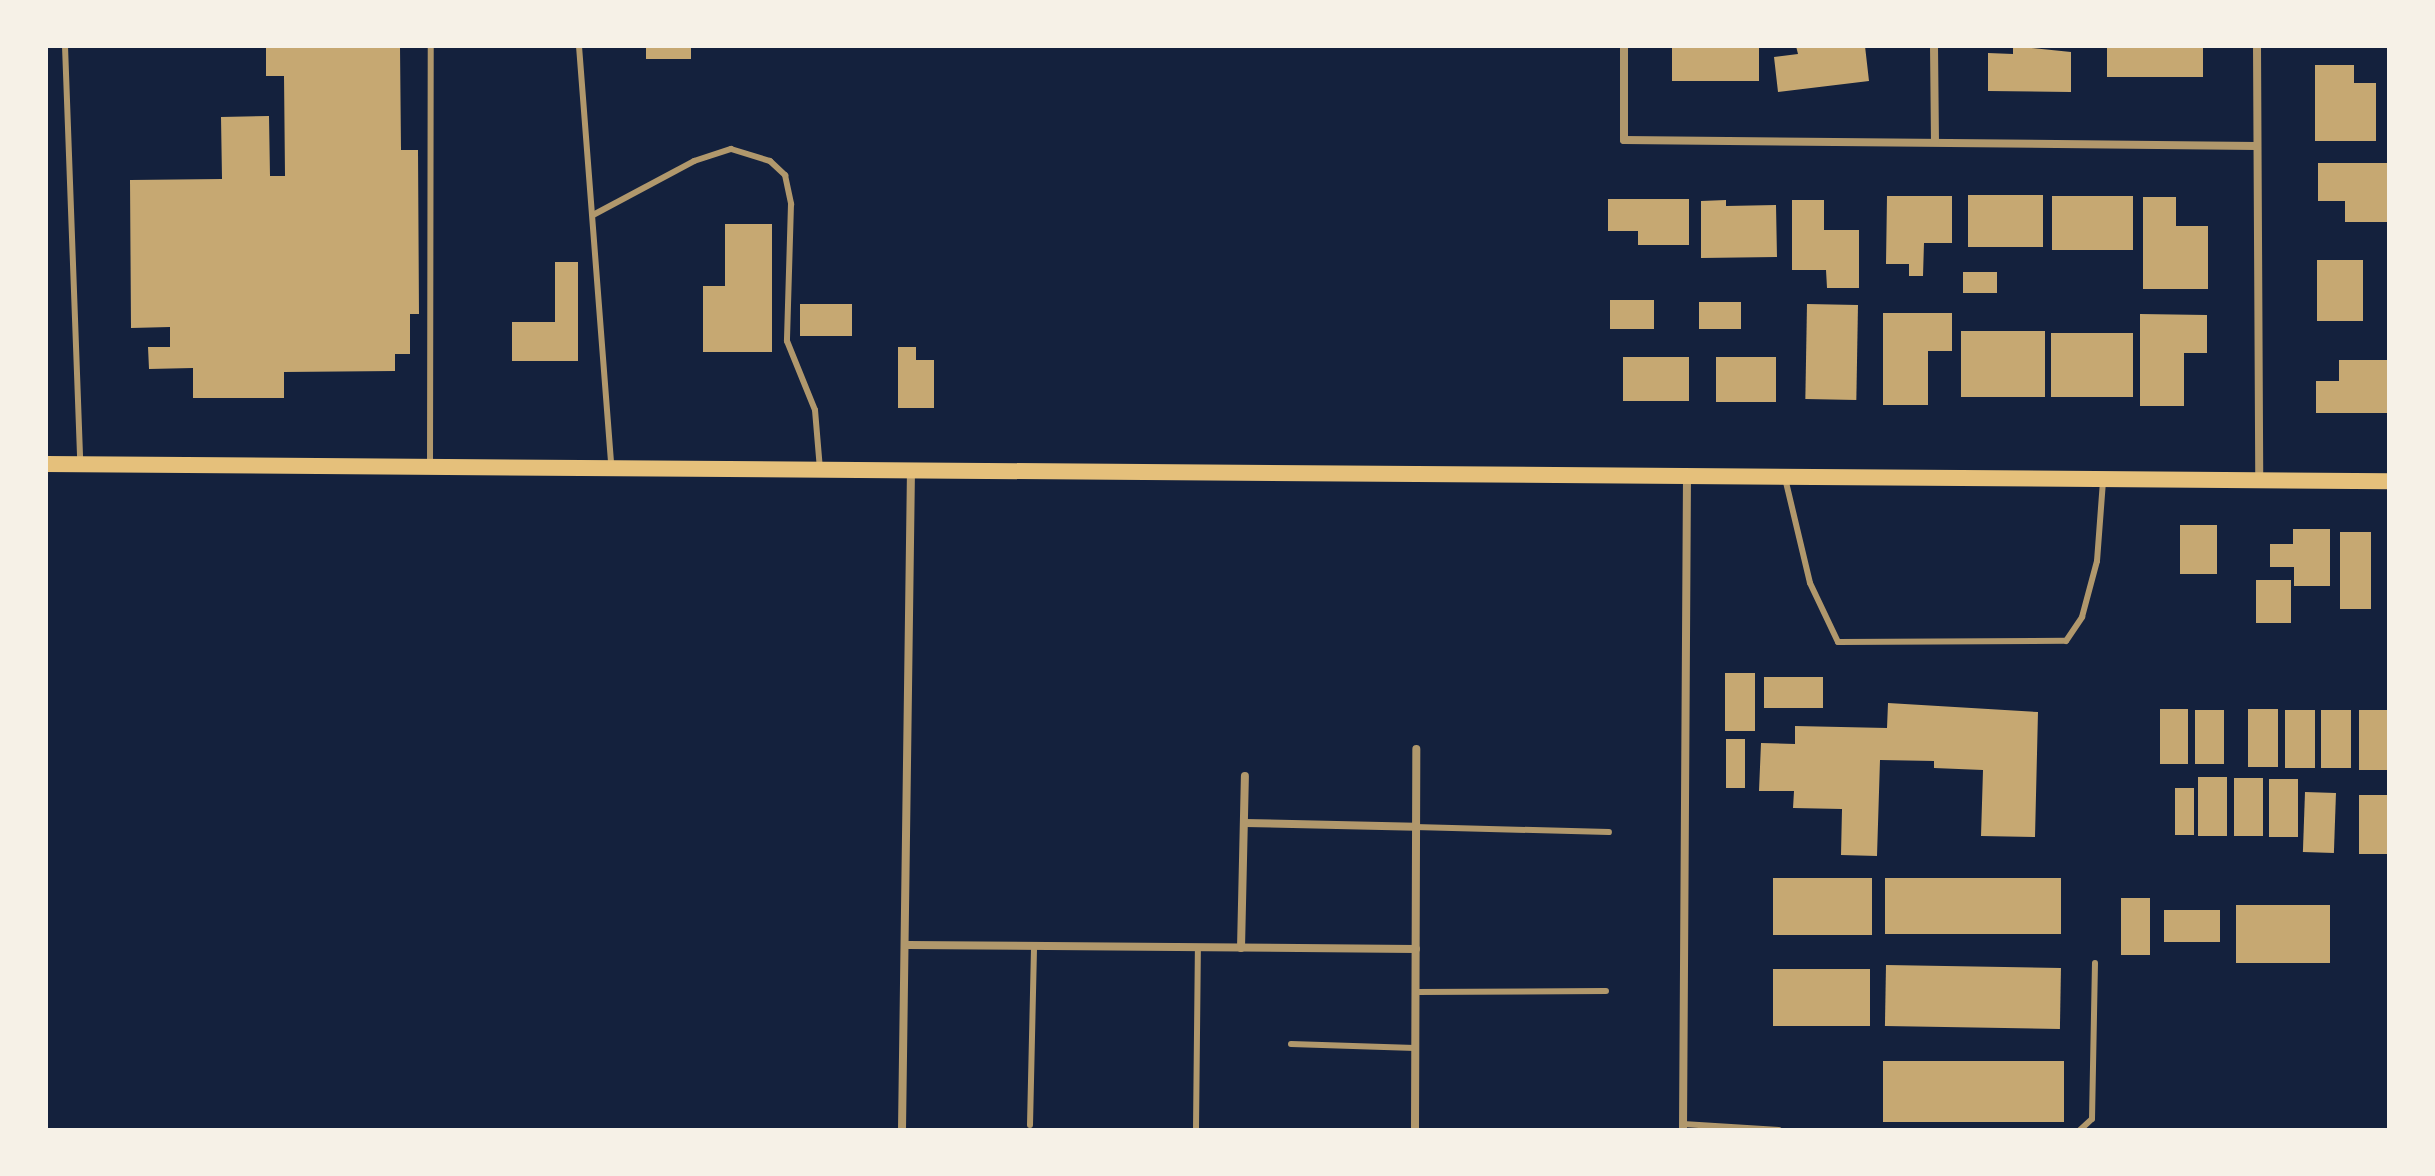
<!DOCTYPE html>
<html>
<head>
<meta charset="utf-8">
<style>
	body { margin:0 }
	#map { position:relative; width:2435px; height:1176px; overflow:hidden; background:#14213d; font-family:"Titillium Web",sans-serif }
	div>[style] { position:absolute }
	.building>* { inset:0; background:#c6a872; transform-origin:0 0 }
	.service>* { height:6px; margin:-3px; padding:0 3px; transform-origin:3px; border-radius:3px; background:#b1986c }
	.minor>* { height:8px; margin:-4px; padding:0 4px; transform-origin:4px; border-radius:4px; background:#b1986c }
	.secondary>* { height:16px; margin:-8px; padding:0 8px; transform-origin:8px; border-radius:8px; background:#e5c07b }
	span { translate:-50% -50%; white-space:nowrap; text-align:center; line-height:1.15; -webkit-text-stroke:6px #f6f1e7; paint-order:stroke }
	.frame { position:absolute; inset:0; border:48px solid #f6f1e7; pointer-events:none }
</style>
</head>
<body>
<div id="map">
	<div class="building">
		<i style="clip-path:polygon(266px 46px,400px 46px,401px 150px,418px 150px,419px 314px,410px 314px,410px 354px,395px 354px,395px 371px,284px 372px,284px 398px,193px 398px,193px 368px,149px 369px,148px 347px,170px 347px,170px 327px,131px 328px,130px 180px,222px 179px,221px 117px,269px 116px,270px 176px,285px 176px,284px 76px,266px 76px)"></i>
		<i style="left:646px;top:46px;width:45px;height:13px"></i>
		<i style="left:1672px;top:46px;width:87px;height:35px"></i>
		<i style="clip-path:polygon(1796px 46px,1865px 46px,1869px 81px,1778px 92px,1774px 57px,1798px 54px)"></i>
		<i style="clip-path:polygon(2013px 46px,2071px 52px,2071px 92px,1988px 91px,1988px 53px,2013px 54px)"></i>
		<i style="left:2107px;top:46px;width:96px;height:31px"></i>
		<i style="clip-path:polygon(2315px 65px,2354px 65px,2354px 83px,2376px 83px,2376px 141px,2315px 141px)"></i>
		<i style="clip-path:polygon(2318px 163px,2387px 163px,2387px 222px,2345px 222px,2345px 201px,2318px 201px)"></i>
		<i style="left:1968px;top:195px;width:75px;height:52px"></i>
		<i style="clip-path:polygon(1887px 196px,1952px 196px,1952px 243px,1924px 243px,1923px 276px,1909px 276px,1909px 264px,1886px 264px)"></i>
		<i style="left:2052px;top:196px;width:81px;height:54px"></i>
		<i style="clip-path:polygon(2143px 197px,2176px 197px,2176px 226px,2208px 226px,2208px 289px,2143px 289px)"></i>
		<i style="clip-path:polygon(1608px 199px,1689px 199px,1689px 245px,1638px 245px,1638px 231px,1608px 231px)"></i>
		<i style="clip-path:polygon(1726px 200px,1726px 206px,1776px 205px,1777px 257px,1701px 258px,1701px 201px)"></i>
		<i style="clip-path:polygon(1792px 200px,1824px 200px,1824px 230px,1859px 230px,1859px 288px,1827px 288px,1826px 270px,1792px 270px)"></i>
		<i style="clip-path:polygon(725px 224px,772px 224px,772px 352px,703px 352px,703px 286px,725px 286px)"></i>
		<i style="left:2317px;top:260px;width:46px;height:61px"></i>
		<i style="clip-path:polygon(555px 262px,578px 262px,578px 361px,512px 361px,512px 322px,555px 322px)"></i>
		<i style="left:1963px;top:272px;width:34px;height:21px"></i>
		<i style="left:1610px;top:300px;width:44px;height:29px"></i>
		<i style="left:1699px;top:302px;width:42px;height:27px"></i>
		<i style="left:800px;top:304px;width:52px;height:32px"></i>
		<i style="left:1807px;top:304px;width:51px;height:95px;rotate:1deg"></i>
		<i style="clip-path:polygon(1883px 313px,1952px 313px,1952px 351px,1928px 351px,1928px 405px,1883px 405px)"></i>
		<i style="clip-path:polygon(2140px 314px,2207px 315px,2207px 353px,2184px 353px,2184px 406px,2140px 406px)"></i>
		<i style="left:1961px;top:331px;width:84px;height:66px"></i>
		<i style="left:2051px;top:333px;width:82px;height:64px"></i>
		<i style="clip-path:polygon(898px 347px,916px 347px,916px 360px,934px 360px,934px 408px,898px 408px)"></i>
		<i style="left:1623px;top:357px;width:66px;height:44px"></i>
		<i style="left:1716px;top:357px;width:60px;height:45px"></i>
		<i style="clip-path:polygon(2339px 360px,2388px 360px,2389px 413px,2316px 413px,2316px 381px,2339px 381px)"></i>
		<i style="left:2180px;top:525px;width:37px;height:49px"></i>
		<i style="clip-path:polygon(2293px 529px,2330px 529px,2330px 586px,2294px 586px,2294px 567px,2270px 567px,2270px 544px,2293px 544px)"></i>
		<i style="left:2340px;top:532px;width:31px;height:77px"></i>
		<i style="left:2256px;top:580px;width:35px;height:43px"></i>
		<i style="left:1725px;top:673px;width:30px;height:58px"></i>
		<i style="left:1764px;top:677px;width:59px;height:31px"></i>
		<i style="clip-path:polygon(1888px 703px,2038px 712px,2035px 837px,1981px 836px,1983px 770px,1934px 768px,1934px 761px,1880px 760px,1877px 856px,1841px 855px,1842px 809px,1793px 808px,1794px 791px,1759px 791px,1761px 743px,1795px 744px,1795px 726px,1887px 728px)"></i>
		<i style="left:2160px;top:709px;width:28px;height:55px"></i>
		<i style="left:2248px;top:709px;width:30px;height:58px"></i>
		<i style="left:2195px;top:710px;width:29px;height:54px"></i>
		<i style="left:2285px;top:710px;width:30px;height:58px"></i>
		<i style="left:2321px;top:710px;width:30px;height:58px"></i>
		<i style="left:2359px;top:710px;width:29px;height:60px"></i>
		<i style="left:1726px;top:739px;width:19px;height:49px"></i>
		<i style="left:2198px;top:777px;width:29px;height:59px"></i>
		<i style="left:2234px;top:778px;width:29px;height:58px"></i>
		<i style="left:2269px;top:779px;width:29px;height:58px"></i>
		<i style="left:2175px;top:788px;width:19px;height:47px"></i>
		<i style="left:2305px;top:792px;width:31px;height:60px;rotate:2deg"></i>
		<i style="left:2359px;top:795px;width:30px;height:59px"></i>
		<i style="left:1773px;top:878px;width:99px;height:57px"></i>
		<i style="left:2061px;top:878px;width:56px;height:176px;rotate:90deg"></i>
		<i style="left:2121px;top:898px;width:29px;height:57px"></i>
		<i style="left:2236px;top:905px;width:94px;height:58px"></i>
		<i style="left:2164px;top:910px;width:56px;height:32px"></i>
		<i style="left:1886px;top:965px;width:175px;height:61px;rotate:1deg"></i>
		<i style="left:1773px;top:969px;width:97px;height:57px"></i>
		<i style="left:1883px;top:1061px;width:181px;height:61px"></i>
	</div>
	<div class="service">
		<i style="left:65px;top:46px;width:415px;rotate:87.9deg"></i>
		<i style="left:579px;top:46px;width:420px;rotate:85.6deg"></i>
		<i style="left:593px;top:215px;width:115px;rotate:-28.1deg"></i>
		<i style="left:694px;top:161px;width:39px;rotate:-18deg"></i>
		<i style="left:731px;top:149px;width:41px;rotate:17.1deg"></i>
		<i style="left:770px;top:161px;width:21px;rotate:43deg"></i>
		<i style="left:785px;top:175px;width:30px;rotate:78deg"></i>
		<i style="left:791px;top:204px;width:137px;rotate:91.7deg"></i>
		<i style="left:787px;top:341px;width:74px;rotate:67.9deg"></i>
		<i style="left:815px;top:410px;width:59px;rotate:85.2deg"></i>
		<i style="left:430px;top:466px;width:420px;rotate:-89.9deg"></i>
		<i style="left:1785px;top:478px;width:108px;rotate:76.6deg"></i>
		<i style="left:1810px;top:583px;width:65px;rotate:64.6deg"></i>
		<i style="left:1838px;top:642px;width:228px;rotate:-0.3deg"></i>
		<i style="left:2066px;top:641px;width:29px;rotate:-56deg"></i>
		<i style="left:2082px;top:617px;width:58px;rotate:-75deg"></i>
		<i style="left:2097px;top:561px;width:79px;rotate:-85.7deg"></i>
		<i style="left:1415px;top:827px;width:194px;rotate:1.5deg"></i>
		<i style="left:1416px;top:992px;width:190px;rotate:-0.3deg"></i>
		<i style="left:1291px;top:1044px;width:124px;rotate:1.8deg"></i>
		<i style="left:1683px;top:1124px;width:96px;rotate:3.6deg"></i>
		<i style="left:1030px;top:1125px;width:179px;rotate:-88.7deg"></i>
		<i style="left:1196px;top:1129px;width:181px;rotate:-89.4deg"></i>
		<i style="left:2080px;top:1130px;width:16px;rotate:-43deg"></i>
		<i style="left:2092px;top:1119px;width:156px;rotate:-88.9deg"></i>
	</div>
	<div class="minor">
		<i style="left:1624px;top:46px;width:94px;rotate:90deg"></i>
		<i style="left:1624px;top:140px;width:633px;rotate:0.54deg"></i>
		<i style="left:1934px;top:46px;width:95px;rotate:89.4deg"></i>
		<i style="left:2257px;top:46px;width:434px;rotate:89.7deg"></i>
		<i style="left:1245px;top:823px;width:170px;rotate:1.3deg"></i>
		<i style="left:908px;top:945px;width:508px;rotate:0.45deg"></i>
		<i style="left:1241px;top:948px;width:172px;rotate:-88.7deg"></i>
		<i style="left:902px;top:1130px;width:659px;rotate:-89.22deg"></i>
		<i style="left:1415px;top:1130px;width:381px;rotate:-89.8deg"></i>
		<i style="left:1683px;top:1130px;width:653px;rotate:-89.65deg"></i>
	</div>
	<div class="secondary">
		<i style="left:46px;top:464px;width:2343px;rotate:0.42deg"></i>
	</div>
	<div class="frame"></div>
</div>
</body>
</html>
